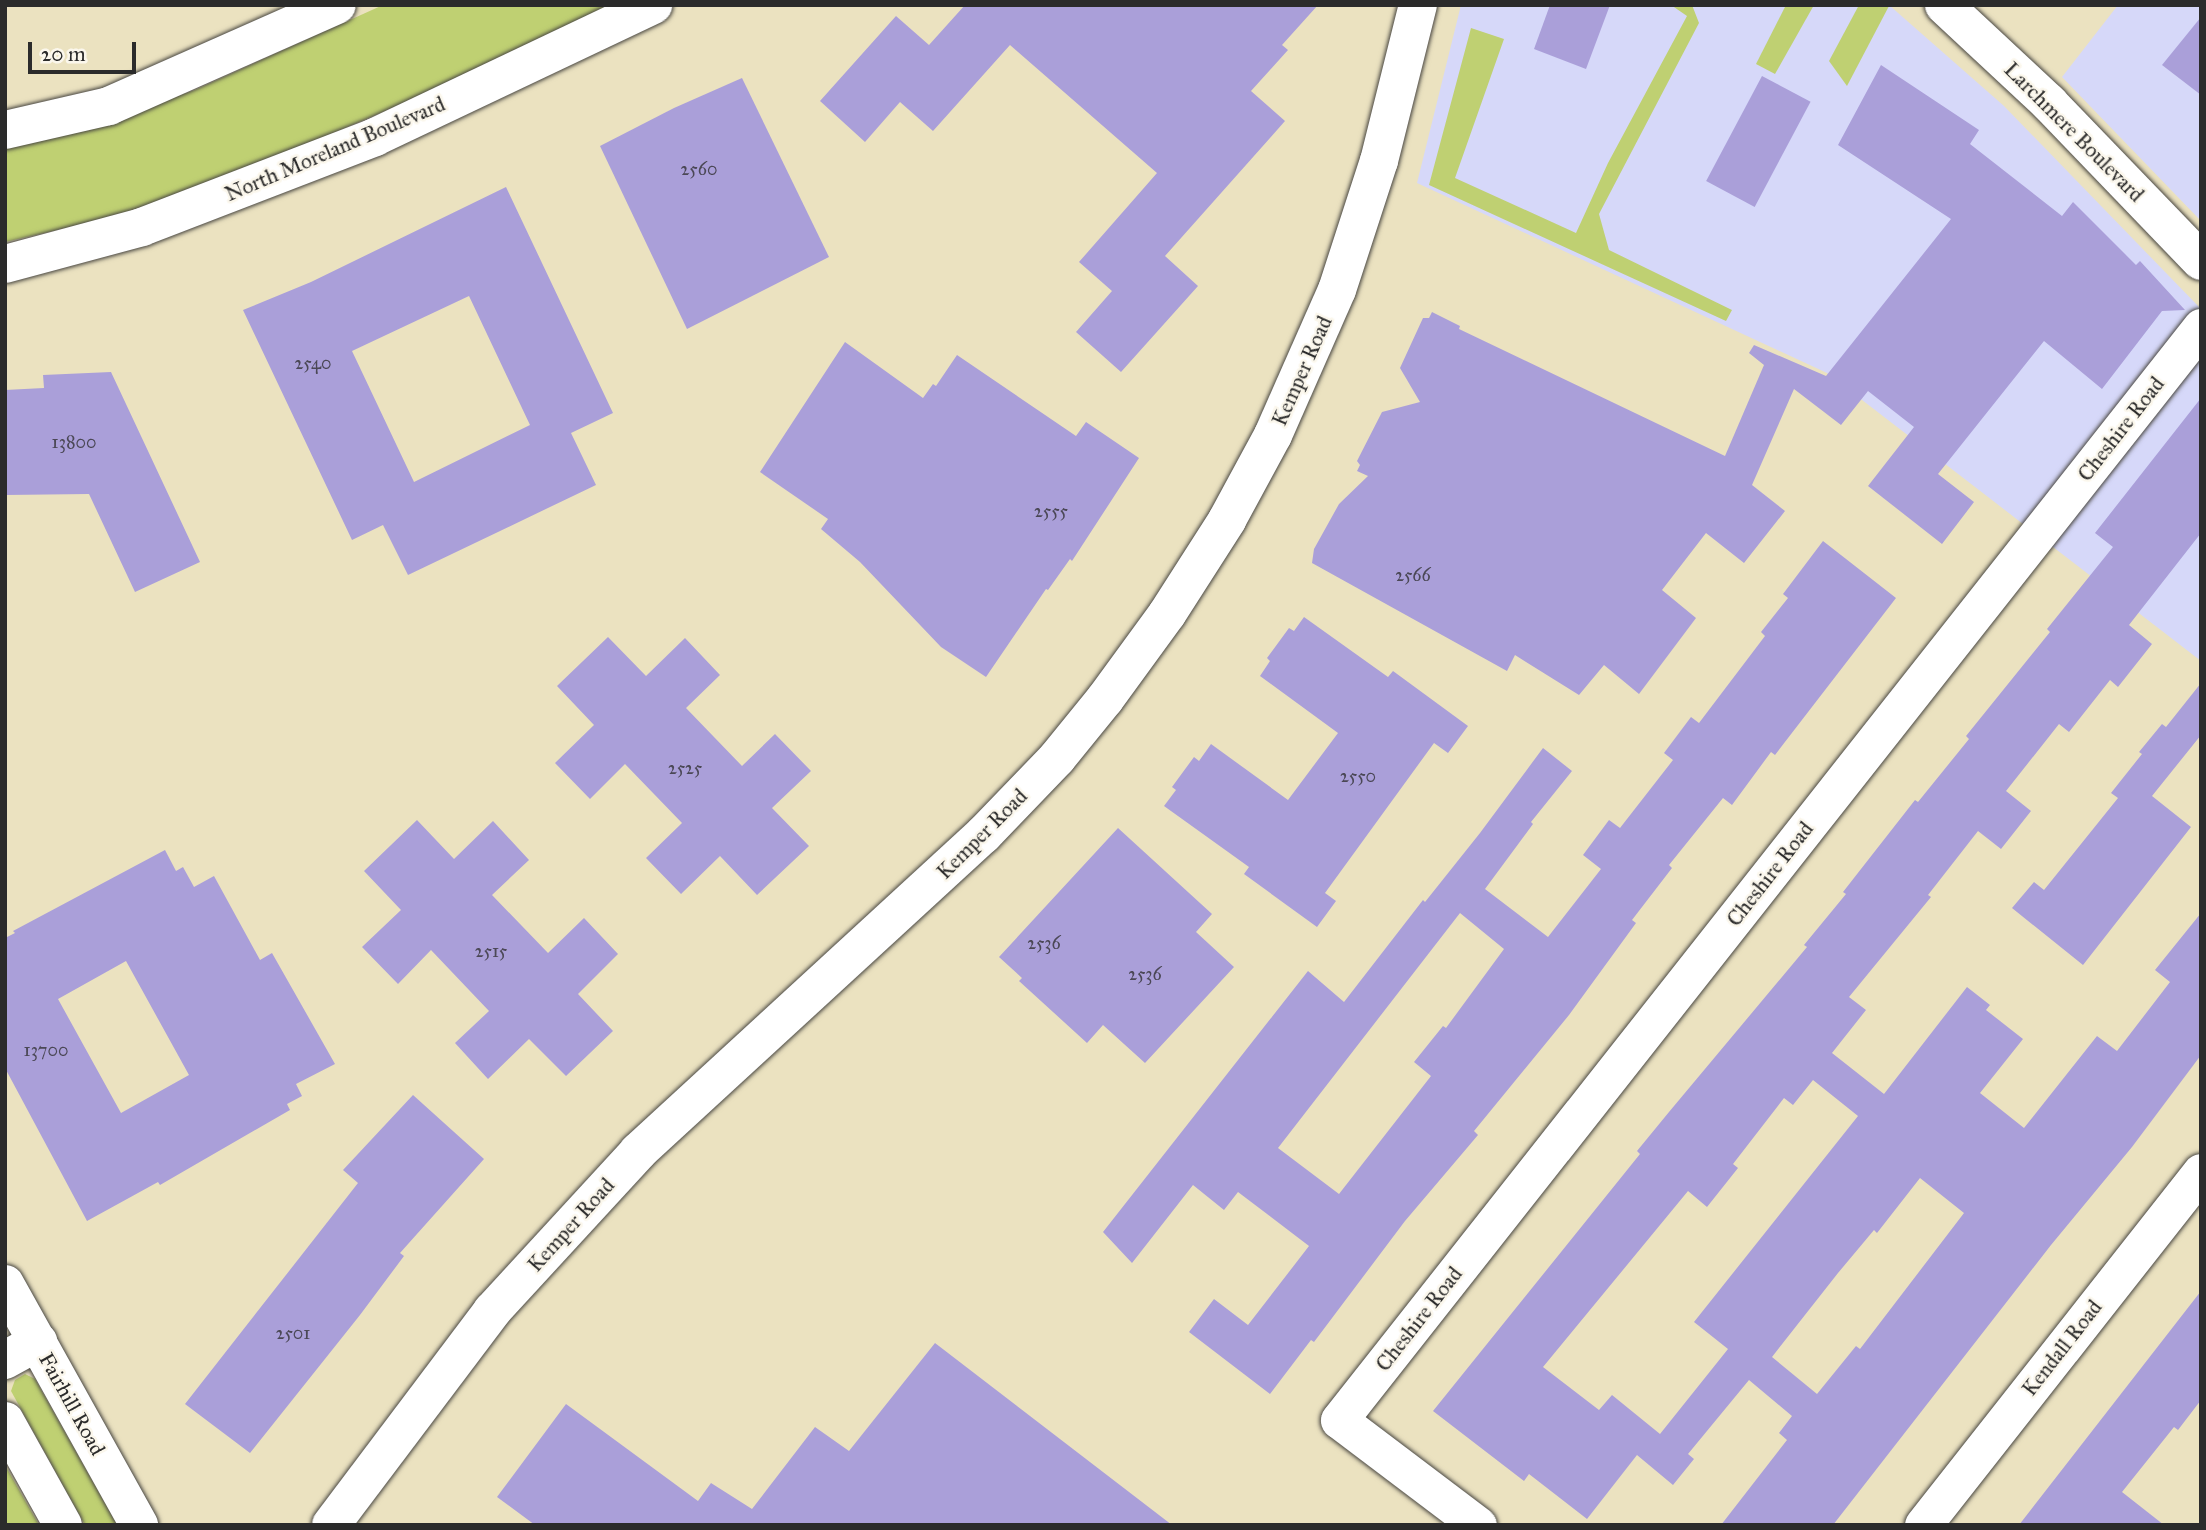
<!DOCTYPE html>
<html>
<head>
<meta charset="utf-8">
<style>
	body { margin:0 }
	#map { position:relative; width:2206px; height:1530px; overflow:hidden; background:#ebe2c0; font-family:"IM FELL Great Primer",serif }
	div>[style] { position:absolute }
	.built>* { inset:0; background:#d6d8f9 }
	.green>* { inset:0; background:#bfd072 }
	.building>* { inset:0; background:#aa9fd9; transform-origin:0 0 }
	.roads { filter:drop-shadow(0 0 2px #484641) drop-shadow(0 0 2px #484641) }
	.minor>* { height:37px; margin:-18.5px; padding:0 18.5px; transform-origin:18.5px; border-radius:18.5px; background:#fff }
	.tertiary>* { height:38px; margin:-19px; padding:0 19px; transform-origin:19px; border-radius:19px; background:#fff }
	.secondary>* { height:38px; margin:-19px; padding:0 19px; transform-origin:19px; border-radius:19px; background:#fff }
	span { translate:-50% -50%; white-space:nowrap; text-align:center; line-height:1.15; -webkit-text-stroke:5px #fbf7ec; paint-order:stroke }
	.number-label { font-size:18px; color:#4b4856 }
	.number-label span { -webkit-text-stroke-width:0 }
	.street-label { font-size:21px; color:#2b2b2b }
	.frame { position:absolute; inset:0; border:7px solid #2b2b2b; pointer-events:none }
	.scale { position:absolute; left:28px; top:42px; width:108px; height:32px; box-sizing:border-box; border:4px solid #2b2b2b; border-top:0; padding-left:9px; font-size:21px; line-height:24px; white-space:nowrap; color:#2b2b2b; -webkit-text-stroke:5px #fbf7ec; paint-order:stroke }
</style>
</head>
<body>
<div id="map">
	<div class="built">
		<i style="clip-path:polygon(1461px 5px,1889px 5px,2004px 106px,2201px 309px,2201px 661px,1827px 373px,1417px 183px)"></i>
		<i style="clip-path:polygon(2118px 5px,2201px 5px,2201px 221px,2062px 77px)"></i>
	</div>
	<div class="green">
		<i style="clip-path:polygon(383px 5px,613px 5px,418px 97px,184px 196px,105px 219px,5px 242px,5px 145px,89px 127px,195px 90px)"></i>
		<i style="clip-path:polygon(1671px 5px,1692px 5px,1699px 23px,1599px 214px,1609px 250px,1732px 310px,1726px 321px,1429px 185px,1471px 28px,1504px 39px,1455px 178px,1576px 233px,1608px 163px,1687px 16px)"></i>
		<i style="clip-path:polygon(1786px 5px,1814px 5px,1775px 74px,1756px 64px)"></i>
		<i style="clip-path:polygon(1859px 5px,1889px 6px,1847px 86px,1829px 61px)"></i>
		<i style="clip-path:polygon(25px 1374px,35px 1379px,117px 1525px,85px 1525px,11px 1391px,15px 1380px)"></i>
		<i style="clip-path:polygon(5px 1465px,39px 1525px,5px 1525px)"></i>
	</div>
	<div class="building">
		<i style="clip-path:polygon(965px 5px,1318px 5px,1282px 45px,1288px 50px,1251px 91px,1285px 121px,1165px 256px,1198px 286px,1121px 372px,1076px 332px,1112px 291px,1079px 262px,1157px 173px,1010px 45px,933px 131px,900px 102px,865px 142px,820px 101px,896px 16px,929px 45px)"></i>
		<i style="clip-path:polygon(1550px 5px,1610px 5px,1586px 69px,1534px 49px)"></i>
		<i style="clip-path:polygon(2201px 17px,2201px 95px,2162px 65px)"></i>
		<i style="clip-path:polygon(1881px 65px,1979px 130px,1970px 144px,2062px 216px,2073px 202px,2136px 265px,2140px 261px,2185px 310px,2162px 311px,2102px 389px,2044px 341px,1938px 474px,1974px 502px,1942px 544px,1868px 486px,1914px 427px,1868px 391px,1841px 425px,1794px 389px,1752px 485px,1785px 511px,1744px 563px,1706px 533px,1662px 590px,1696px 618px,1639px 694px,1604px 665px,1579px 695px,1515px 655px,1507px 671px,1312px 563px,1314px 549px,1339px 504px,1368px 476px,1357px 471px,1360px 465px,1357px 461px,1382px 412px,1420px 402px,1400px 368px,1423px 318px,1429px 318px,1432px 312px,1460px 326px,1459px 329px,1725px 456px,1764px 365px,1749px 353px,1754px 345px,1826px 376px,1951px 219px,1838px 145px)"></i>
		<i style="left:1762px;top:76px;width:55px;height:119px;rotate:28deg"></i>
		<i style="clip-path:polygon(742px 78px,829px 257px,687px 329px,600px 146px,674px 108px)"></i>
		<i style="clip-path:polygon(evenodd,506px 187px,613px 413px,571px 433px,596px 485px,408px 575px,383px 525px,352px 540px,243px 310px,311px 282px,506px 187px,469px 296px,530px 425px,414px 482px,352px 351px,469px 296px)"></i>
		<i style="clip-path:polygon(845px 342px,923px 398px,933px 384px,936px 386px,957px 355px,1076px 436px,1086px 422px,1139px 458px,1072px 561px,1070px 559px,1048px 590px,1046px 589px,986px 677px,941px 647px,860px 562px,821px 529px,828px 519px,760px 472px)"></i>
		<i style="clip-path:polygon(111px 372px,200px 562px,135px 592px,89px 494px,5px 495px,5px 390px,44px 388px,43px 375px)"></i>
		<i style="clip-path:polygon(evenodd,2201px 398px,2201px 533px,2129px 625px,2152px 644px,2118px 687px,2110px 680px,2069px 732px,2059px 724px,2006px 791px,2031px 811px,2001px 849px,1978px 831px,1928px 895px,1931px 897px,1849px 997px,1866px 1010px,1832px 1053px,1884px 1094px,1967px 987px,1990px 1005px,1986px 1010px,2023px 1039px,1980px 1093px,2024px 1128px,2097px 1036px,2117px 1051px,2170px 982px,2155px 970px,2201px 913px,2201px 1055px,2132px 1147px,2051px 1245px,1833px 1525px,1721px 1525px,1787px 1440px,1779px 1433px,1792px 1416px,1749px 1380px,1688px 1454px,1694px 1459px,1673px 1485px,1637px 1455px,1587px 1519px,1529px 1474px,1524px 1481px,1433px 1411px,1640px 1154px,1637px 1151px,1669px 1112px,1807px 947px,1804px 945px,1846px 894px,1843px 892px,1915px 800px,1918px 802px,1969px 739px,1966px 736px,2050px 632px,2047px 629px,2113px 547px,2095px 533px,2201px 398px,1813px 1080px,1858px 1116px,1694px 1322px,1728px 1349px,1660px 1434px,1612px 1395px,1599px 1410px,1543px 1367px,1688px 1191px,1707px 1207px,1738px 1168px,1733px 1164px,1784px 1098px,1793px 1105px,1813px 1080px,2201px 398px,1920px 1178px,1964px 1213px,1860px 1349px,1856px 1346px,1817px 1394px,1772px 1357px,1838px 1273px,1874px 1230px,1877px 1233px,1920px 1178px)"></i>
		<i style="clip-path:polygon(evenodd,1823px 541px,1896px 598px,1775px 755px,1771px 752px,1732px 805px,1723px 798px,1669px 865px,1672px 868px,1632px 920px,1636px 923px,1569px 1015px,1474px 1131px,1478px 1135px,1405px 1221px,1314px 1342px,1311px 1340px,1270px 1394px,1189px 1332px,1214px 1299px,1248px 1325px,1309px 1246px,1238px 1192px,1224px 1210px,1193px 1185px,1132px 1263px,1103px 1232px,1308px 971px,1344px 1002px,1423px 900px,1425px 902px,1480px 833px,1543px 748px,1572px 771px,1531px 822px,1533px 824px,1485px 889px,1548px 937px,1601px 869px,1583px 855px,1609px 820px,1620px 828px,1673px 760px,1664px 753px,1691px 717px,1699px 723px,1765px 636px,1761px 632px,1788px 598px,1783px 594px,1823px 541px,1460px 913px,1504px 949px,1446px 1028px,1443px 1026px,1414px 1062px,1431px 1076px,1339px 1194px,1278px 1148px,1460px 913px)"></i>
		<i style="clip-path:polygon(1304px 617px,1388px 677px,1393px 671px,1468px 726px,1448px 753px,1434px 743px,1325px 893px,1336px 901px,1317px 927px,1244px 874px,1249px 867px,1164px 806px,1176px 790px,1172px 787px,1194px 757px,1199px 761px,1211px 744px,1288px 800px,1338px 733px,1260px 676px,1270px 661px,1267px 658px,1289px 628px,1294px 631px)"></i>
		<i style="clip-path:polygon(608px 637px,646px 676px,685px 638px,720px 675px,686px 708px,742px 766px,775px 734px,811px 771px,772px 808px,809px 846px,757px 895px,720px 856px,681px 894px,646px 858px,682px 823px,625px 764px,590px 799px,555px 763px,594px 725px,557px 686px)"></i>
		<i style="clip-path:polygon(2201px 683px,2201px 735px,2152px 796px,2191px 827px,2083px 965px,2012px 908px,2034px 882px,2044px 890px,2118px 798px,2111px 793px,2142px 754px,2139px 752px,2162px 724px,2166px 727px)"></i>
		<i style="clip-path:polygon(417px 820px,454px 859px,493px 821px,529px 860px,492px 895px,548px 953px,584px 918px,618px 954px,578px 994px,613px 1031px,566px 1076px,529px 1039px,488px 1079px,455px 1043px,489px 1011px,431px 950px,398px 984px,362px 947px,401px 910px,364px 871px)"></i>
		<i style="clip-path:polygon(1118px 828px,1212px 914px,1196px 932px,1234px 967px,1145px 1063px,1103px 1025px,1087px 1043px,1019px 981px,1022px 978px,999px 957px)"></i>
		<i style="clip-path:polygon(evenodd,165px 850px,176px 871px,183px 867px,194px 887px,214px 876px,260px 960px,272px 953px,335px 1064px,296px 1084px,302px 1096px,287px 1104px,290px 1110px,160px 1185px,158px 1182px,87px 1221px,5px 1068px,5px 938px,15px 933px,13px 931px,165px 850px,126px 961px,189px 1075px,121px 1113px,58px 999px,126px 961px)"></i>
		<i style="clip-path:polygon(413px 1095px,484px 1159px,400px 1253px,404px 1256px,360px 1315px,250px 1453px,185px 1404px,358px 1183px,343px 1170px)"></i>
		<i style="clip-path:polygon(2201px 1291px,2201px 1400px,2178px 1430px,2174px 1427px,2122px 1492px,2164px 1525px,2019px 1525px)"></i>
		<i style="clip-path:polygon(935px 1343px,1172px 1525px,535px 1525px,497px 1497px,566px 1404px,698px 1501px,711px 1483px,752px 1509px,815px 1427px,849px 1451px)"></i>
	</div>
	<div class="roads">
		<div class="minor">
			<i style="left:1478px;top:1525px;width:174px;rotate:-142.9deg"></i>
			<i style="left:1339px;top:1420px;width:1392px;rotate:-51.74deg"></i>
			<i style="left:1923px;top:1525px;width:449px;rotate:-51.8deg"></i>
		</div>
		<div class="tertiary">
			<i style="left:331px;top:1525px;width:268px;rotate:-53deg"></i>
			<i style="left:492px;top:1311px;width:216px;rotate:-47.4deg"></i>
			<i style="left:638px;top:1152px;width:469px;rotate:-42.6deg"></i>
			<i style="left:983px;top:835px;width:107px;rotate:-46.1deg"></i>
			<i style="left:1057px;top:758px;width:76px;rotate:-50.9deg"></i>
			<i style="left:1105px;top:699px;width:105px;rotate:-53.9deg"></i>
			<i style="left:1167px;top:614px;width:112px;rotate:-57.4deg"></i>
			<i style="left:1227px;top:520px;width:97px;rotate:-61.6deg"></i>
			<i style="left:1273px;top:435px;width:158px;rotate:-66.2deg"></i>
			<i style="left:1337px;top:290px;width:136px;rotate:-72deg"></i>
			<i style="left:1379px;top:161px;width:161px;rotate:-76deg"></i>
		</div>
		<div class="secondary">
			<i style="left:1944px;top:5px;width:144px;rotate:43deg"></i>
			<i style="left:2049px;top:103px;width:219px;rotate:46.1deg"></i>
			<i style="left:5px;top:130px;width:107px;rotate:-13deg"></i>
			<i style="left:109px;top:106px;width:249px;rotate:-23.9deg"></i>
			<i style="left:5px;top:264px;width:142px;rotate:-15.1deg"></i>
			<i style="left:142px;top:227px;width:250px;rotate:-21.1deg"></i>
			<i style="left:375px;top:137px;width:308px;rotate:-25.4deg"></i>
			<i style="left:5px;top:1284px;width:276px;rotate:60.9deg"></i>
			<i style="left:5px;top:1360px;width:38px;rotate:-29deg"></i>
			<i style="left:5px;top:1421px;width:119px;rotate:60.9deg"></i>
		</div>
	</div>
	<div class="number-label">
		<span style="left:699px;top:169px">2560</span>
		<span style="left:313px;top:363px">2540</span>
		<span style="left:74px;top:442px">13800</span>
		<span style="left:1051px;top:511px">2555</span>
		<span style="left:1413px;top:575px">2566</span>
		<span style="left:685px;top:768px">2525</span>
		<span style="left:1358px;top:776px">2550</span>
		<span style="left:1044px;top:943px">2536</span>
		<span style="left:491px;top:951px">2515</span>
		<span style="left:1145px;top:974px">2536</span>
		<span style="left:46px;top:1050px">13700</span>
		<span style="left:293px;top:1333px">2501</span>
	</div>
	<div class="street-label">
		<span style="left:2074px;top:132px;rotate:45deg">Larchmere Boulevard</span>
		<span style="left:335px;top:149px;rotate:-23deg">North Moreland Boulevard</span>
		<span style="left:1302px;top:371px;rotate:-66deg">Kemper Road</span>
		<span style="left:2121px;top:429px;rotate:-52deg">Cheshire Road</span>
		<span style="left:982px;top:834px;rotate:-45deg">Kemper Road</span>
		<span style="left:1770px;top:874px;rotate:-52deg">Cheshire Road</span>
		<span style="left:571px;top:1225px;rotate:-48deg">Kemper Road</span>
		<span style="left:1419px;top:1319px;rotate:-52deg">Cheshire Road</span>
		<span style="left:2062px;top:1348px;rotate:-52deg">Kendall Road</span>
		<span style="left:72px;top:1404px;rotate:61deg">Fairhill Road</span>
	</div>
	<div class="frame"></div>
	<div class="scale">20 m</div>
</div>
</body>
</html>
